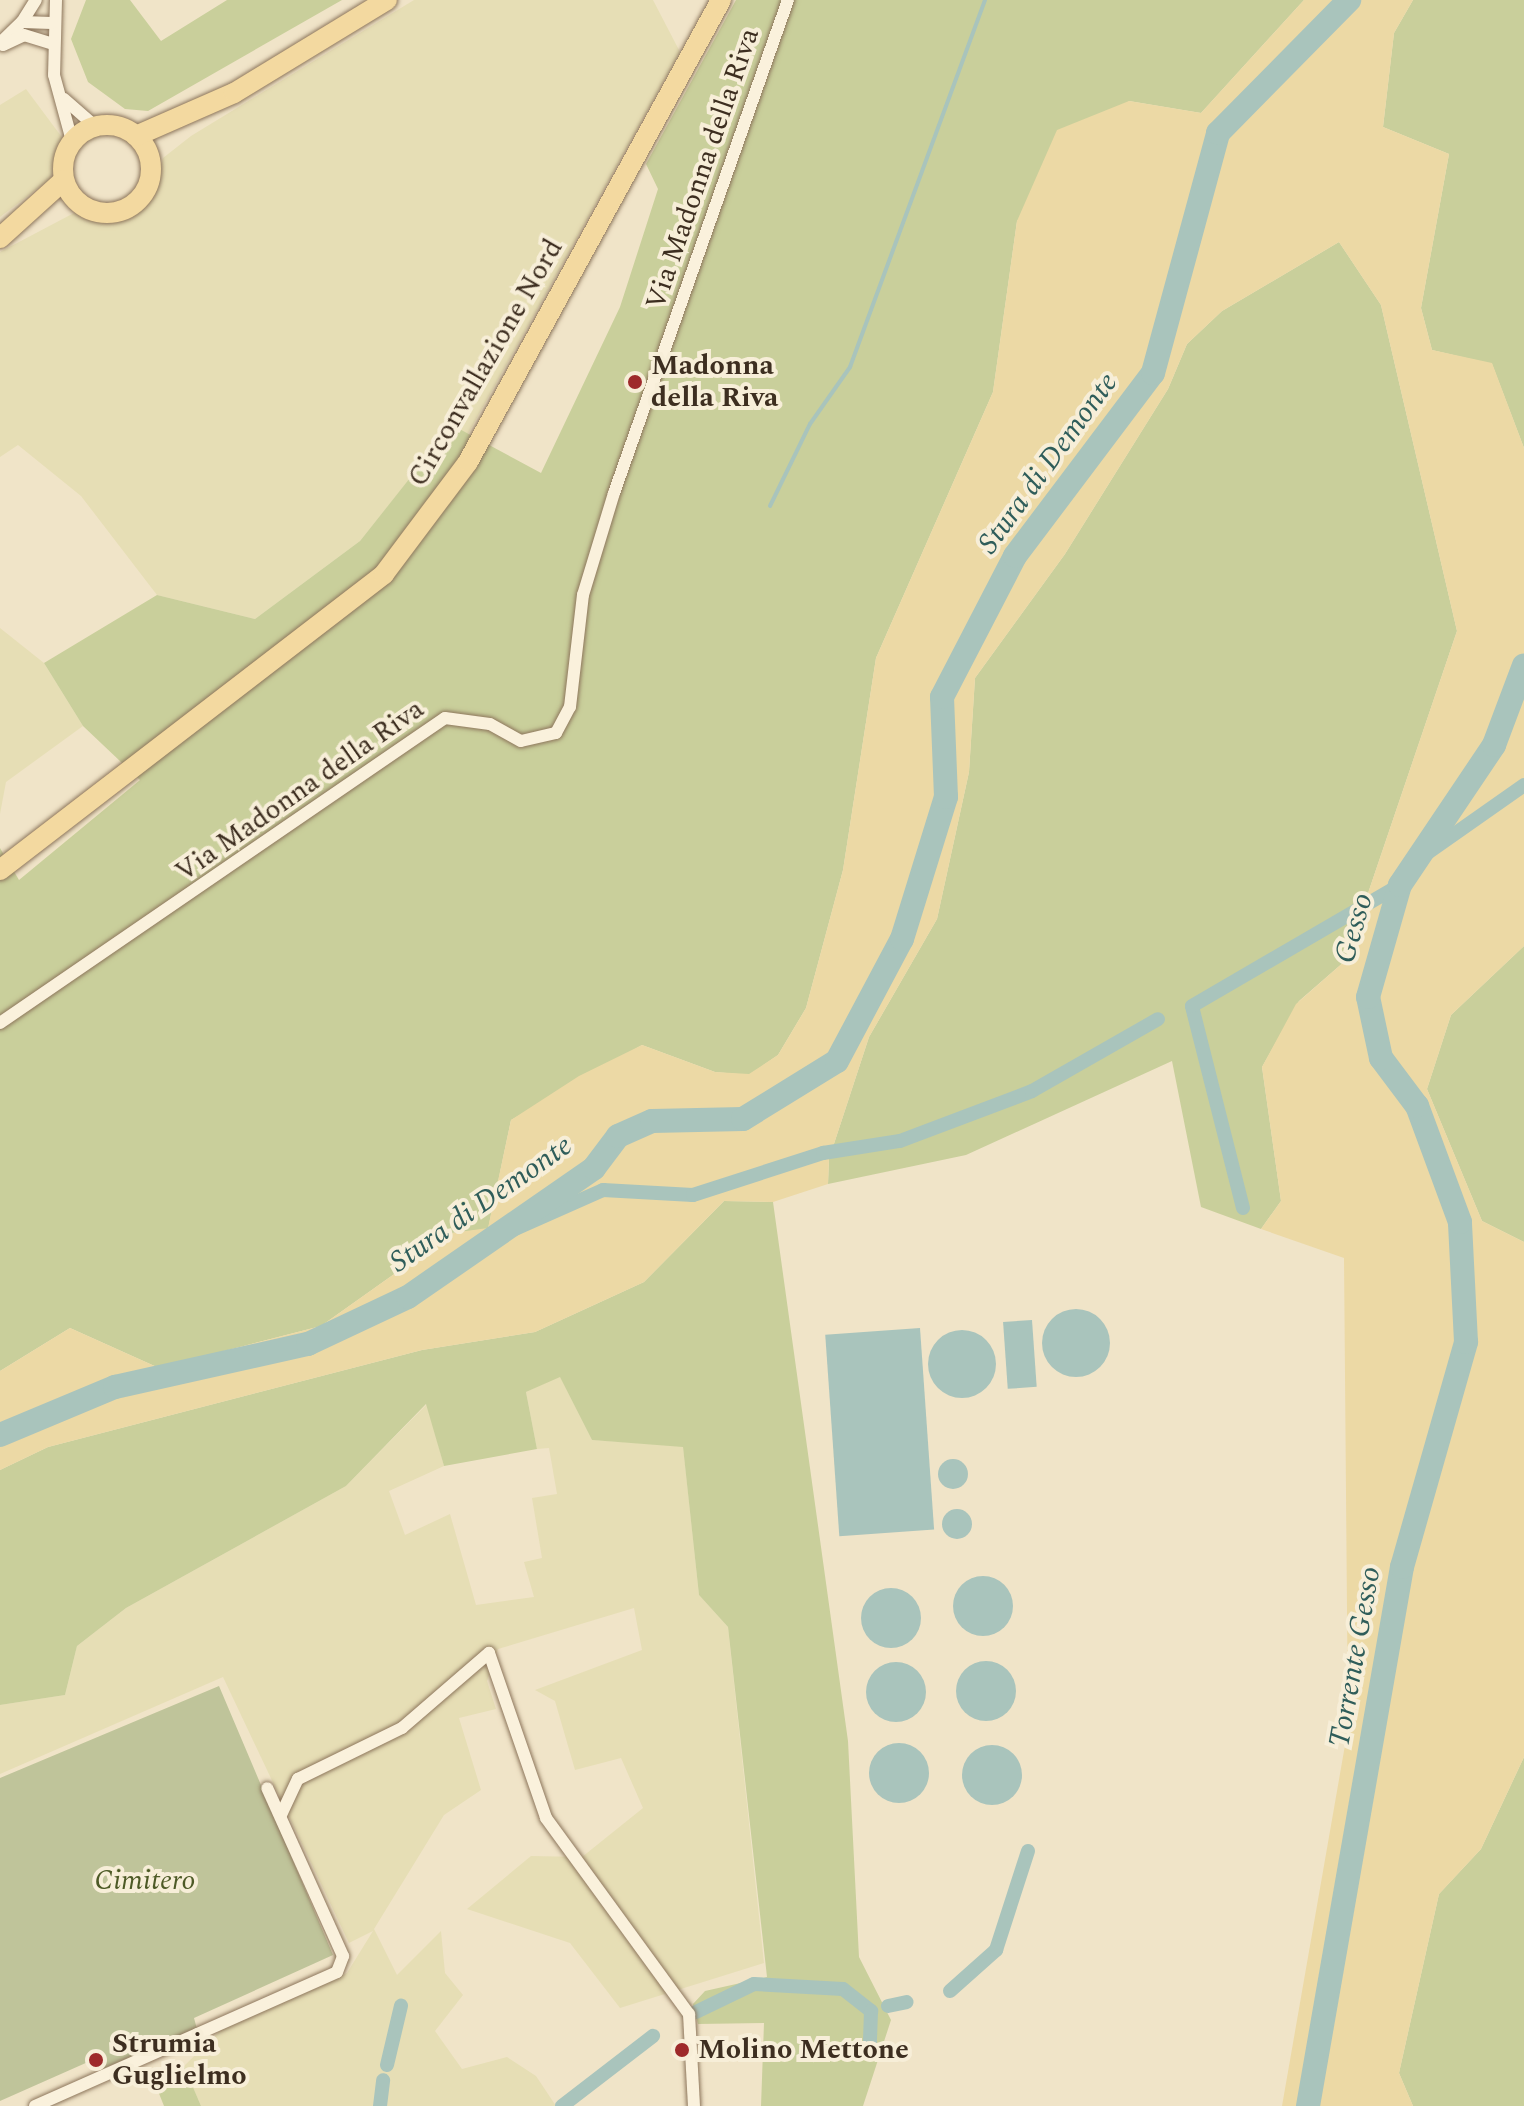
<!DOCTYPE html>
<html>
<head>
<meta charset="utf-8">
<style>
	body { margin:0 }
	#map { position:relative; width:1524px; height:2106px; overflow:hidden; background:#f0e4c8; font-family:Spectral,serif }
	div>[style] { position:absolute }
	.farmland>* { inset:0; background:#e6deb5 }
	.green>* { inset:0; background:#c9cf9b }
	.sand>* { inset:0; background:#ecd9a5 }
	.cemetery>* { inset:0; background:#bfc49a }
	.water>* { inset:0; background:#a9c4bc; transform-origin:0 0 }
	.round { border-radius:50% }
	.stream>* { height:4px; margin:-2px; padding:0 2px; transform-origin:2px; border-radius:2px; background:#a9c4bc }
	.canal>* { height:14px; margin:-7px; padding:0 7px; transform-origin:7px; border-radius:7px; background:#a9c4bc }
	.river>* { height:24px; margin:-12px; padding:0 12px; transform-origin:12px; border-radius:12px; background:#a9c4bc }
	.roads { filter:drop-shadow(0 0 2px #8d765c) drop-shadow(0 0 2px #8d765c) }
	.street>* { height:12px; margin:-6px; padding:0 6px; transform-origin:6px; border-radius:6px; background:#faf1dc }
	.primary>* { height:20px; margin:-10px; padding:0 10px; transform-origin:10px; border-radius:10px; background:#f3d9a0 }
	.primary>.ring { margin:-10px; padding:0; box-sizing:content-box; background:none; border:20px solid #f3d9a0; border-radius:50% }
	.dots>* { width:22px; height:22px; translate:-50% -50%; box-sizing:border-box; border:4px solid #f7eed8; border-radius:50% }
	span { translate:-50% -50%; white-space:nowrap; text-align:center; line-height:1.15; -webkit-text-stroke:8px #f7eed8; paint-order:stroke }
	.street-label { font-size:28px; color:#3d2e20 }
	.poi-label { font-size:28px; color:#3d2e20; font-weight:700 }
	.left { translate:0 -50%; text-align:left }
	.park-label { font-size:28px; color:#4d5a26; font-style:italic }
	.water-label { font-size:30px; color:#2f5d5a; font-style:italic }
</style>
</head>
<body>
<div id="map">
	<div class="farmland">
		<i style="clip-path:polygon(414px 0,653px 0,680px 52px,468px 434px,452px 426px,360px 541px,255px 619px,157px 595px,81px 496px,18px 445px,0 457px,0 252px,74px 213px,128px 217px,151px 197px,163px 158px,191px 136px)"></i>
		<i style="clip-path:polygon(26px 89px,64px 140px,50px 179px,0 217px,0 105px)"></i>
		<i style="clip-path:polygon(0 628px,44px 663px,83px 726px,6px 782px,0 814px)"></i>
		<i style="clip-path:polygon(560px 1376px,592px 1440px,683px 1446px,699px 1595px,728px 1627px,764px 1963px,620px 2008px,570px 1943px,467px 1909px,531px 1856px,582px 1857px,643px 1808px,621px 1758px,575px 1770px,555px 1701px,535px 1690px,642px 1650px,634px 1608px,498px 1649px,487px 1681px,496px 1709px,459px 1718px,481px 1790px,444px 1815px,374px 1929px,397px 1975px,441px 1931px,445px 1973px,463px 1995px,435px 2031px,462px 2069px,507px 2057px,536px 2076px,556px 2106px,201px 2106px,184px 2066px,221px 2030px,347px 1973px,373px 1931px,349px 1943px,223px 1677px,0 1774px,0 1705px,65px 1695px,77px 1646px,126px 1608px,346px 1486px,427px 1404px,444px 1466px,389px 1491px,405px 1535px,450px 1514px,476px 1605px,534px 1597px,524px 1562px,542px 1558px,532px 1498px,557px 1494px,549px 1448px,537px 1449px,526px 1392px)"></i>
	</div>
	<div class="green">
		<i style="clip-path:polygon(86px 0,130px 0,161px 41px,227px 0,342px 0,148px 111px,125px 109px,88px 82px,71px 39px)"></i>
		<i style="clip-path:polygon(736px 0,1304px 0,1201px 113px,1129px 101px,1017px 221px,993px 392px,876px 658px,843px 870px,806px 1008px,778px 1055px,749px 1075px,715px 1072px,642px 1045px,511px 1120px,488px 1229px,452px 1233px,321px 1326px,159px 1368px,70px 1328px,0 1371px,0 848px,19px 880px,140px 780px,83px 726px,44px 663px,157px 595px,255px 619px,360px 541px,452px 425px,541px 473px,620px 307px,658px 189px,646px 164px)"></i>
		<i style="clip-path:polygon(1413px 0,1524px 0,1524px 448px,1492px 364px,1432px 350px,1421px 308px,1449px 154px,1383px 127px,1394px 33px)"></i>
		<i style="clip-path:polygon(1339px 242px,1381px 305px,1457px 631px,1345px 961px,1299px 1001px,1262px 1067px,1281px 1201px,1261px 1229px,1201px 1207px,1172px 1061px,966px 1155px,828px 1184px,829px 1159px,869px 1037px,937px 919px,969px 772px,975px 678px,1065px 554px,1168px 389px,1187px 344px,1222px 311px)"></i>
		<i style="clip-path:polygon(1524px 946px,1524px 1242px,1482px 1221px,1427px 1089px,1451px 1015px)"></i>
		<i style="clip-path:polygon(724px 1201px,773px 1202px,848px 1741px,859px 1957px,891px 2020px,863px 2106px,761px 2106px,764px 2023px,698px 2024px,693px 2004px,705px 1991px,767px 1977px,728px 1627px,699px 1595px,683px 1447px,592px 1440px,560px 1377px,526px 1392px,537px 1449px,444px 1466px,426px 1404px,346px 1486px,126px 1608px,77px 1646px,65px 1695px,0 1705px,0 1470px,48px 1447px,422px 1350px,535px 1332px,644px 1282px)"></i>
		<i style="clip-path:polygon(1524px 1757px,1524px 2106px,1413px 2106px,1399px 2073px,1439px 1894px,1481px 1849px)"></i>
		<i style="clip-path:polygon(184px 2066px,201px 2106px,164px 2106px,154px 2081px)"></i>
	</div>
	<div class="sand">
		<i style="clip-path:polygon(1304px 0,1413px 0,1394px 33px,1383px 127px,1449px 154px,1421px 308px,1432px 350px,1492px 363px,1524px 448px,1524px 946px,1451px 1015px,1427px 1089px,1482px 1221px,1524px 1242px,1524px 1757px,1481px 1849px,1439px 1894px,1399px 2073px,1413px 2106px,1282px 2106px,1348px 1728px,1344px 1258px,1261px 1229px,1281px 1201px,1262px 1067px,1296px 1004px,1345px 961px,1457px 631px,1381px 305px,1339px 242px,1222px 311px,1187px 344px,1168px 389px,1065px 554px,975px 678px,969px 772px,937px 919px,869px 1037px,829px 1159px,828px 1184px,773px 1202px,724px 1201px,644px 1282px,535px 1332px,422px 1350px,48px 1447px,0 1470px,0 1371px,70px 1328px,159px 1368px,321px 1326px,452px 1233px,488px 1228px,511px 1120px,579px 1076px,642px 1045px,715px 1072px,749px 1074px,778px 1055px,806px 1008px,843px 870px,876px 658px,993px 392px,1017px 221px,1057px 130px,1129px 101px,1201px 113px)"></i>
	</div>
	<div class="cemetery">
		<i style="clip-path:polygon(219px 1686px,333px 1955px,194px 2018px,197px 2029px,102px 2069px,97px 2058px,0 2101px,0 1778px)"></i>
	</div>
	<div class="water">
		<i class="round" style="left:1042px;top:1309px;width:68px;height:68px"></i>
		<i style="left:1032px;top:1320px;width:67px;height:29px;rotate:86deg"></i>
		<i style="left:920px;top:1328px;width:202px;height:95px;rotate:86deg"></i>
		<i class="round" style="left:928px;top:1330px;width:68px;height:68px"></i>
		<i class="round" style="left:938px;top:1459px;width:30px;height:30px"></i>
		<i class="round" style="left:942px;top:1509px;width:30px;height:30px"></i>
		<i class="round" style="left:953px;top:1576px;width:60px;height:60px"></i>
		<i class="round" style="left:861px;top:1588px;width:60px;height:60px"></i>
		<i class="round" style="left:956px;top:1661px;width:60px;height:60px"></i>
		<i class="round" style="left:866px;top:1662px;width:60px;height:60px"></i>
		<i class="round" style="left:869px;top:1743px;width:60px;height:60px"></i>
		<i class="round" style="left:962px;top:1745px;width:60px;height:60px"></i>
	</div>
	<div class="stream">
		<i style="left:770px;top:506px;width:91px;rotate:-64deg"></i>
		<i style="left:810px;top:424px;width:70px;rotate:-54.9deg"></i>
		<i style="left:850px;top:367px;width:391px;rotate:-69.8deg"></i>
	</div>
	<div class="canal">
		<i style="left:1426px;top:854px;width:120px;rotate:-35.1deg"></i>
		<i style="left:1243px;top:1208px;width:208px;rotate:-104.2deg"></i>
		<i style="left:1192px;top:1006px;width:241px;rotate:-30.2deg"></i>
		<i style="left:479px;top:1245px;width:136px;rotate:-23.9deg"></i>
		<i style="left:603px;top:1190px;width:90px;rotate:3.2deg"></i>
		<i style="left:693px;top:1195px;width:137px;rotate:-17.9deg"></i>
		<i style="left:823px;top:1153px;width:78px;rotate:-8.9deg"></i>
		<i style="left:900px;top:1141px;width:141px;rotate:-20.7deg"></i>
		<i style="left:1032px;top:1091px;width:145px;rotate:-29.7deg"></i>
		<i style="left:950px;top:1991px;width:62px;rotate:-41.7deg"></i>
		<i style="left:996px;top:1950px;width:104px;rotate:-72.1deg"></i>
		<i style="left:888px;top:2006px;width:19px;rotate:-12deg"></i>
		<i style="left:696px;top:2012px;width:64px;rotate:-25.8deg"></i>
		<i style="left:754px;top:1984px;width:89px;rotate:3.2deg"></i>
		<i style="left:843px;top:1989px;width:36px;rotate:38deg"></i>
		<i style="left:871px;top:2011px;width:32px;rotate:92deg"></i>
		<i style="left:387px;top:2065px;width:61px;rotate:-76.7deg"></i>
		<i style="left:380px;top:2106px;width:26px;rotate:-83deg"></i>
		<i style="left:562px;top:2106px;width:115px;rotate:-37.6deg"></i>
	</div>
	<div class="river">
		<i style="left:0;top:1435px;width:125px;rotate:-22.7deg"></i>
		<i style="left:115px;top:1387px;width:198px;rotate:-12.6deg"></i>
		<i style="left:308px;top:1344px;width:110px;rotate:-25.2deg"></i>
		<i style="left:408px;top:1297px;width:226px;rotate:-34.7deg"></i>
		<i style="left:594px;top:1168px;width:40px;rotate:-53deg"></i>
		<i style="left:618px;top:1136px;width:37px;rotate:-24deg"></i>
		<i style="left:652px;top:1121px;width:91px;rotate:-1.3deg"></i>
		<i style="left:743px;top:1119px;width:110px;rotate:-31.7deg"></i>
		<i style="left:837px;top:1061px;width:138px;rotate:-62deg"></i>
		<i style="left:902px;top:939px;width:149px;rotate:-72.8deg"></i>
		<i style="left:946px;top:797px;width:100px;rotate:-92.3deg"></i>
		<i style="left:942px;top:697px;width:159px;rotate:-62.6deg"></i>
		<i style="left:1015px;top:556px;width:229px;rotate:-53deg"></i>
		<i style="left:1153px;top:373px;width:249px;rotate:-74.8deg"></i>
		<i style="left:1218px;top:133px;width:187px;rotate:-45.4deg"></i>
		<i style="left:1308px;top:2106px;width:547px;rotate:-80.11deg"></i>
		<i style="left:1402px;top:1567px;width:234px;rotate:-74.1deg"></i>
		<i style="left:1466px;top:1342px;width:120px;rotate:-92.9deg"></i>
		<i style="left:1460px;top:1222px;width:124px;rotate:-110.3deg"></i>
		<i style="left:1417px;top:1106px;width:60px;rotate:-126.9deg"></i>
		<i style="left:1381px;top:1058px;width:62px;rotate:-102deg"></i>
		<i style="left:1368px;top:997px;width:116px;rotate:-74.1deg"></i>
		<i style="left:1400px;top:885px;width:169px;rotate:-56.1deg"></i>
		<i style="left:1494px;top:745px;width:85px;rotate:-69.4deg"></i>
	</div>
	<div class="roads">
		<div class="street">
			<i style="left:56px;top:0;width:75px;rotate:91.5deg"></i>
			<i style="left:54px;top:75px;width:68px;rotate:74.7deg"></i>
			<i style="left:22px;top:22px;width:26px;rotate:-58deg"></i>
			<i style="left:0;top:43px;width:30px;rotate:-44deg"></i>
			<i style="left:22px;top:22px;width:30px;rotate:2deg"></i>
			<i style="left:3px;top:45px;width:23px;rotate:-25deg"></i>
			<i style="left:24px;top:35px;width:28px;rotate:17deg"></i>
			<i style="left:64px;top:99px;width:41px;rotate:41.1deg"></i>
			<i style="left:0;top:1023px;width:539px;rotate:-34.43deg"></i>
			<i style="left:445px;top:718px;width:45px;rotate:7.6deg"></i>
			<i style="left:490px;top:724px;width:35px;rotate:29deg"></i>
			<i style="left:521px;top:741px;width:36px;rotate:-13deg"></i>
			<i style="left:556px;top:733px;width:30px;rotate:-62deg"></i>
			<i style="left:570px;top:707px;width:113px;rotate:-83.4deg"></i>
			<i style="left:583px;top:595px;width:107px;rotate:-73.1deg"></i>
			<i style="left:614px;top:493px;width:523px;rotate:-70.56deg"></i>
			<i style="left:281px;top:1815px;width:40px;rotate:-65deg"></i>
			<i style="left:298px;top:1779px;width:116px;rotate:-26.1deg"></i>
			<i style="left:402px;top:1728px;width:115px;rotate:-40.8deg"></i>
			<i style="left:489px;top:1653px;width:175px;rotate:70.9deg"></i>
			<i style="left:546px;top:1818px;width:243px;rotate:53.9deg"></i>
			<i style="left:689px;top:2014px;width:92px;rotate:86.9deg"></i>
			<i style="left:35px;top:2106px;width:330px;rotate:-23.9deg"></i>
			<i style="left:337px;top:1972px;width:17px;rotate:-69deg"></i>
			<i style="left:343px;top:1956px;width:184px;rotate:-114.3deg"></i>
		</div>
		<div class="primary">
			<i class="ring" style="left:63px;top:125px;width:68px;height:68px"></i>
			<i style="left:136px;top:136px;width:107px;rotate:-23.7deg"></i>
			<i style="left:234px;top:93px;width:179px;rotate:-31.3deg"></i>
			<i style="left:0;top:238px;width:86px;rotate:-42.2deg"></i>
			<i style="left:0;top:870px;width:485px;rotate:-37.6deg"></i>
			<i style="left:384px;top:574px;width:140px;rotate:-53.1deg"></i>
			<i style="left:468px;top:462px;width:527px;rotate:-61.29deg"></i>
		</div>
	</div>
	<div class="dots">
		<i style="left:635px;top:382px;background:#9e2a2b"></i>
		<i style="left:682px;top:2050px;background:#9e2a2b"></i>
		<i style="left:96px;top:2060px;background:#9e2a2b"></i>
	</div>
	<div class="street-label">
		<span style="left:703px;top:169px;rotate:-71deg">Via Madonna della Riva</span>
		<span style="left:486px;top:363px;rotate:-60deg">Circonvallazione Nord</span>
		<span style="left:300px;top:791px;rotate:-35deg">Via Madonna della Riva</span>
	</div>
	<div class="poi-label">
		<span class="left" style="left:651px;top:382px">Madonna<br>della Riva</span>
		<span class="left" style="left:112px;top:2060px">Strumia<br>Guglielmo</span>
		<span class="left" style="left:698px;top:2050px">Molino Mettone</span>
	</div>
	<div class="park-label">
		<span style="left:145px;top:1881px">Cimitero</span>
	</div>
	<div class="water-label">
		<span style="left:1048px;top:463px;rotate:-54deg">Stura di Demonte</span>
		<span style="left:1354px;top:928px;rotate:-74deg">Gesso</span>
		<span style="left:481px;top:1204px;rotate:-35deg">Stura di Demonte</span>
		<span style="left:1355px;top:1657px;rotate:-80deg">Torrente Gesso</span>
	</div>
</div>
</body>
</html>
